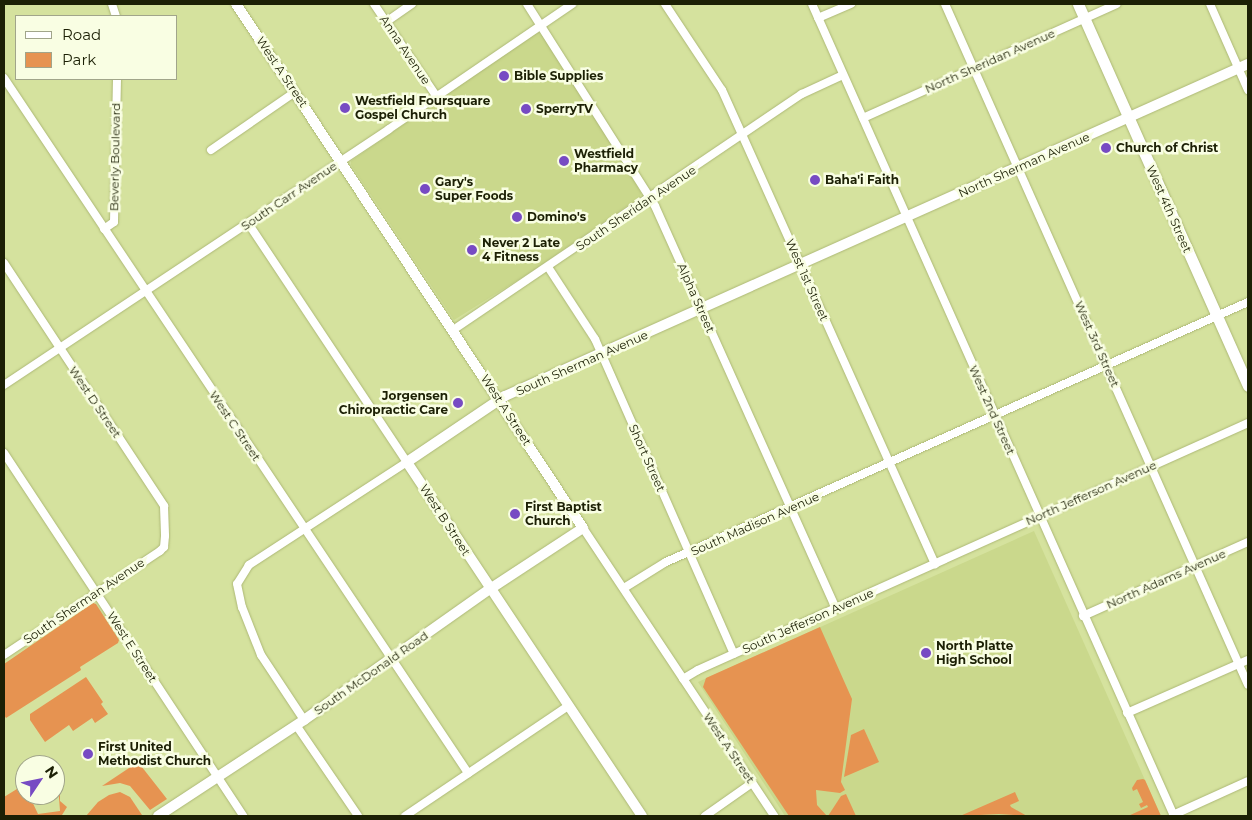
<!DOCTYPE html>
<html>
<head>
<meta charset="utf-8">
<style>
	body { margin:0 }
	#map { position:relative; width:1252px; height:820px; overflow:hidden; background:#d5e29e; font-family:Montserrat,sans-serif }
	div>[style] { position:absolute }
	.built>* { inset:0; background:#cad88c }
	.green>* { inset:0; background:#e69351 }
	.roads { filter:drop-shadow(0 0 1px #adb876) drop-shadow(0 0 1px #adb876) }
	.minor>* { height:8px; margin:-4px; padding:0 4px; transform-origin:4px; border-radius:4px; background:#fff }
	.tertiary>* { height:10px; margin:-5px; padding:0 5px; transform-origin:5px; border-radius:5px; background:#fff }
	.secondary>* { height:11px; margin:-5.5px; padding:0 5.5px; transform-origin:5.5px; border-radius:5.5px; background:#fff }
	.dots>* { width:14px; height:14px; translate:-50% -50%; box-sizing:border-box; border:2px solid #f9fee3; border-radius:50% }
	span { translate:-50% -50%; white-space:nowrap; text-align:center; line-height:1.15; -webkit-text-stroke:5px #f9fee3; paint-order:stroke }
	.street-label { font-size:12px; color:#1c2005 }
	.poi-label { font-size:12px; color:#1c2005; font-weight:700 }
	.left { translate:0 -50%; text-align:left }
	.right { translate:-100% -50%; text-align:right }
	.frame { position:absolute; inset:0; border:5px solid #1c2005; pointer-events:none }
	.legend { position:absolute; left:15px; top:15px; width:162px; height:65px; box-sizing:border-box; background:#f9fee3; border:1px solid #a1a58a; margin:0; padding:6px 9px; list-style:none; font-size:15px; color:#1c2005 }
	.legend li { display:flex; align-items:center; gap:10px; height:25px }
	.legend b { width:25px; border:1px solid #a1a58a }
	.north { position:absolute; left:15px; top:755px; width:50px; height:50px; box-sizing:border-box; background:#f9fee3; border:1px solid #a1a58a; border-radius:50%; rotate:56deg; font-size:14px; font-weight:700; line-height:20px; text-align:center; color:#1c2005 }
	.north::after { content:''; display:block; margin:auto; width:18px; height:22px; background:#774bc3; clip-path:polygon(50% 0,100% 100%,50% 72%,0 100%) }
</style>
</head>
<body>
<div id="map">
	<div class="built">
		<i style="clip-path:polygon(537px 32px,543px 36px,596px 115px,641px 193px,640px 197px,531px 272px,454px 320px,351px 165px,351px 161px)"></i>
		<i style="clip-path:polygon(1034px 531px,1161px 816px,785px 816px,698px 682px)"></i>
	</div>
	<div class="green">
		<i style="clip-path:polygon(93px 603px,96px 604px,119px 640px,118px 643px,80px 667px,81px 670px,6px 718px,4px 715px,4px 664px)"></i>
		<i style="clip-path:polygon(820px 627px,852px 699px,841px 782px,845px 790px,840px 793px,816px 790px,817px 805px,827px 816px,789px 816px,703px 687px,706px 678px)"></i>
		<i style="clip-path:polygon(86px 677px,103px 702px,101px 704px,108px 714px,95px 723px,92px 718px,73px 731px,69px 725px,45px 742px,30px 720px,30px 714px)"></i>
		<i style="clip-path:polygon(864px 729px,879px 762px,844px 777px,851px 735px)"></i>
		<i style="clip-path:polygon(138px 762px,167px 799px,150px 810px,130px 786px,120px 783px,102px 786px)"></i>
		<i style="clip-path:polygon(1143px 779px,1145px 780px,1161px 816px,1128px 816px,1148px 807px,1147px 805px,1141px 808px,1139px 804px,1143px 802px,1137px 789px,1133px 791px,1132px 788px,1137px 780px)"></i>
		<i style="clip-path:polygon(25px 784px,25px 795px,29px 795px,38px 814px,60px 811px,58px 785px,60px 789px,60px 801px,67px 807px,62px 815px,4px 816px,4px 797px)"></i>
		<i style="clip-path:polygon(120px 792px,130px 797px,142px 815px,86px 816px,98px 802px,109px 795px)"></i>
		<i style="clip-path:polygon(1015px 792px,1019px 801px,1010px 805px,1011px 807px,1027px 816px,999px 814px,960px 816px)"></i>
		<i style="clip-path:polygon(846px 794px,856px 816px,828px 816px,841px 796px)"></i>
	</div>
	<div class="roads">
		<div class="minor">
			<i style="left:112px;top:4px;width:13px;rotate:72deg"></i>
			<i style="left:374px;top:4px;width:112px;rotate:55.9deg"></i>
			<i style="left:527px;top:4px;width:239px;rotate:57.6deg"></i>
			<i style="left:655px;top:206px;width:441px;rotate:65.8deg"></i>
			<i style="left:665px;top:4px;width:103px;rotate:56.5deg"></i>
			<i style="left:722px;top:90px;width:520px;rotate:65.8deg"></i>
			<i style="left:812px;top:4px;width:889px;rotate:65.97deg"></i>
			<i style="left:945px;top:4px;width:745px;rotate:66.01deg"></i>
			<i style="left:1210px;top:4px;width:94px;rotate:66.2deg"></i>
			<i style="left:818px;top:18px;width:36px;rotate:-23deg"></i>
			<i style="left:386px;top:22px;width:32px;rotate:-35deg"></i>
			<i style="left:4px;top:78px;width:836px;rotate:56.27deg"></i>
			<i style="left:863px;top:118px;width:278px;rotate:-24.2deg"></i>
			<i style="left:211px;top:150px;width:102px;rotate:-34.6deg"></i>
			<i style="left:248px;top:223px;width:287px;rotate:56.4deg"></i>
			<i style="left:407px;top:462px;width:189px;rotate:146.9deg"></i>
			<i style="left:249px;top:565px;width:22px;rotate:122deg"></i>
			<i style="left:237px;top:584px;width:24px;rotate:78deg"></i>
			<i style="left:242px;top:607px;width:52px;rotate:68.4deg"></i>
			<i style="left:261px;top:655px;width:78px;rotate:56.5deg"></i>
			<i style="left:104px;top:229px;width:12px;rotate:-35deg"></i>
			<i style="left:114px;top:222px;width:143px;rotate:-88.8deg"></i>
			<i style="left:4px;top:263px;width:291px;rotate:56.6deg"></i>
			<i style="left:164px;top:506px;width:30px;rotate:88deg"></i>
			<i style="left:165px;top:536px;width:11px;rotate:95deg"></i>
			<i style="left:164px;top:547px;width:6px;rotate:135deg"></i>
			<i style="left:160px;top:551px;width:187px;rotate:146.3deg"></i>
			<i style="left:548px;top:267px;width:86px;rotate:56.9deg"></i>
			<i style="left:595px;top:339px;width:344px;rotate:66.2deg"></i>
			<i style="left:453px;top:330px;width:421px;rotate:-34.1deg"></i>
			<i style="left:802px;top:94px;width:45px;rotate:-24.9deg"></i>
			<i style="left:4px;top:385px;width:462px;rotate:-33.6deg"></i>
			<i style="left:389px;top:129px;width:222px;rotate:-34.3deg"></i>
			<i style="left:4px;top:453px;width:435px;rotate:56.6deg"></i>
			<i style="left:583px;top:528px;width:346px;rotate:56.4deg"></i>
			<i style="left:624px;top:588px;width:49px;rotate:-31.8deg"></i>
			<i style="left:666px;top:562px;width:637px;rotate:-24.07deg"></i>
			<i style="left:1083px;top:616px;width:181px;rotate:-24.2deg"></i>
			<i style="left:683px;top:679px;width:17px;rotate:-31deg"></i>
			<i style="left:698px;top:670px;width:603px;rotate:-24.18deg"></i>
			<i style="left:1127px;top:713px;width:132px;rotate:-23.7deg"></i>
			<i style="left:296px;top:725px;width:110px;rotate:55.7deg"></i>
			<i style="left:1173px;top:815px;width:82px;rotate:-24.4deg"></i>
			<i style="left:405px;top:816px;width:197px;rotate:-34deg"></i>
			<i style="left:705px;top:816px;width:57px;rotate:-35.1deg"></i>
		</div>
		<div class="tertiary">
			<i style="left:158px;top:816px;width:175px;rotate:-33.3deg"></i>
			<i style="left:304px;top:720px;width:228px;rotate:-35.2deg"></i>
			<i style="left:490px;top:589px;width:111px;rotate:-33.3deg"></i>
			<i style="left:583px;top:528px;width:628px;rotate:-123.51deg"></i>
			<i style="left:642px;top:816px;width:425px;rotate:-123.6deg"></i>
			<i style="left:407px;top:462px;width:118px;rotate:-34deg"></i>
			<i style="left:505px;top:396px;width:814px;rotate:-24.08deg"></i>
		</div>
		<div class="secondary">
			<i style="left:1078px;top:4px;width:418px;rotate:66deg"></i>
		</div>
	</div>
	<div class="dots">
		<i style="left:504px;top:76px;background:#774bc3"></i>
		<i style="left:345px;top:108px;background:#774bc3"></i>
		<i style="left:526px;top:109px;background:#774bc3"></i>
		<i style="left:1106px;top:148px;background:#774bc3"></i>
		<i style="left:564px;top:161px;background:#774bc3"></i>
		<i style="left:815px;top:180px;background:#774bc3"></i>
		<i style="left:425px;top:189px;background:#774bc3"></i>
		<i style="left:517px;top:217px;background:#774bc3"></i>
		<i style="left:472px;top:250px;background:#774bc3"></i>
		<i style="left:458px;top:403px;background:#774bc3"></i>
		<i style="left:515px;top:514px;background:#774bc3"></i>
		<i style="left:926px;top:653px;background:#774bc3"></i>
		<i style="left:88px;top:754px;background:#774bc3"></i>
	</div>
	<div class="street-label">
		<span style="left:405px;top:50px;rotate:56deg">Anna Avenue</span>
		<span style="left:990px;top:61px;rotate:-24deg">North Sheridan Avenue</span>
		<span style="left:282px;top:72px;rotate:56deg">West A Street</span>
		<span style="left:115px;top:157px;rotate:-89deg">Beverly Boulevard</span>
		<span style="left:1024px;top:165px;rotate:-24deg">North Sherman Avenue</span>
		<span style="left:289px;top:196px;rotate:-34deg">South Carr Avenue</span>
		<span style="left:636px;top:208px;rotate:-34deg">South Sheridan Avenue</span>
		<span style="left:1169px;top:209px;rotate:66deg">West 4th Street</span>
		<span style="left:807px;top:280px;rotate:66deg">West 1st Street</span>
		<span style="left:696px;top:298px;rotate:66deg">Alpha Street</span>
		<span style="left:1097px;top:344px;rotate:66deg">West 3rd Street</span>
		<span style="left:582px;top:363px;rotate:-24deg">South Sherman Avenue</span>
		<span style="left:95px;top:402px;rotate:56deg">West D Street</span>
		<span style="left:506px;top:410px;rotate:57deg">West A Street</span>
		<span style="left:992px;top:410px;rotate:66deg">West 2nd Street</span>
		<span style="left:235px;top:426px;rotate:56deg">West C Street</span>
		<span style="left:647px;top:458px;rotate:66deg">Short Street</span>
		<span style="left:1091px;top:493px;rotate:-24deg">North Jefferson Avenue</span>
		<span style="left:445px;top:520px;rotate:57deg">West B Street</span>
		<span style="left:755px;top:524px;rotate:-24deg">South Madison Avenue</span>
		<span style="left:1166px;top:579px;rotate:-24deg">North Adams Avenue</span>
		<span style="left:84px;top:601px;rotate:-34deg">South Sherman Avenue</span>
		<span style="left:808px;top:621px;rotate:-24deg">South Jefferson Avenue</span>
		<span style="left:132px;top:647px;rotate:57deg">West E Street</span>
		<span style="left:371px;top:673px;rotate:-35deg">South McDonald Road</span>
		<span style="left:729px;top:748px;rotate:56deg">West A Street</span>
	</div>
	<div class="poi-label">
		<span class="left" style="left:514px;top:76px">Bible Supplies</span>
		<span class="left" style="left:355px;top:108px">Westfield Foursquare<br>Gospel Church</span>
		<span class="left" style="left:536px;top:109px">SperryTV</span>
		<span class="left" style="left:1116px;top:148px">Church of Christ</span>
		<span class="left" style="left:574px;top:161px">Westfield<br>Pharmacy</span>
		<span class="left" style="left:825px;top:180px">Baha'i Faith</span>
		<span class="left" style="left:435px;top:189px">Gary's<br>Super Foods</span>
		<span class="left" style="left:527px;top:217px">Domino's</span>
		<span class="left" style="left:482px;top:250px">Never 2 Late<br>4 Fitness</span>
		<span class="right" style="left:448px;top:403px">Jorgensen<br>Chiropractic Care</span>
		<span class="left" style="left:525px;top:514px">First Baptist<br>Church</span>
		<span class="left" style="left:936px;top:653px">North Platte<br>High School</span>
		<span class="left" style="left:98px;top:754px">First United<br>Methodist Church</span>
	</div>
	<div class="frame"></div>
	<ul class="legend">
	<li><b style="height:6px;background:#fff"></b>Road</li>
	<li><b style="height:14px;background:#e69351"></b>Park</li>
	</ul>
	<div class="north">N</div>
</div>
</body>
</html>
